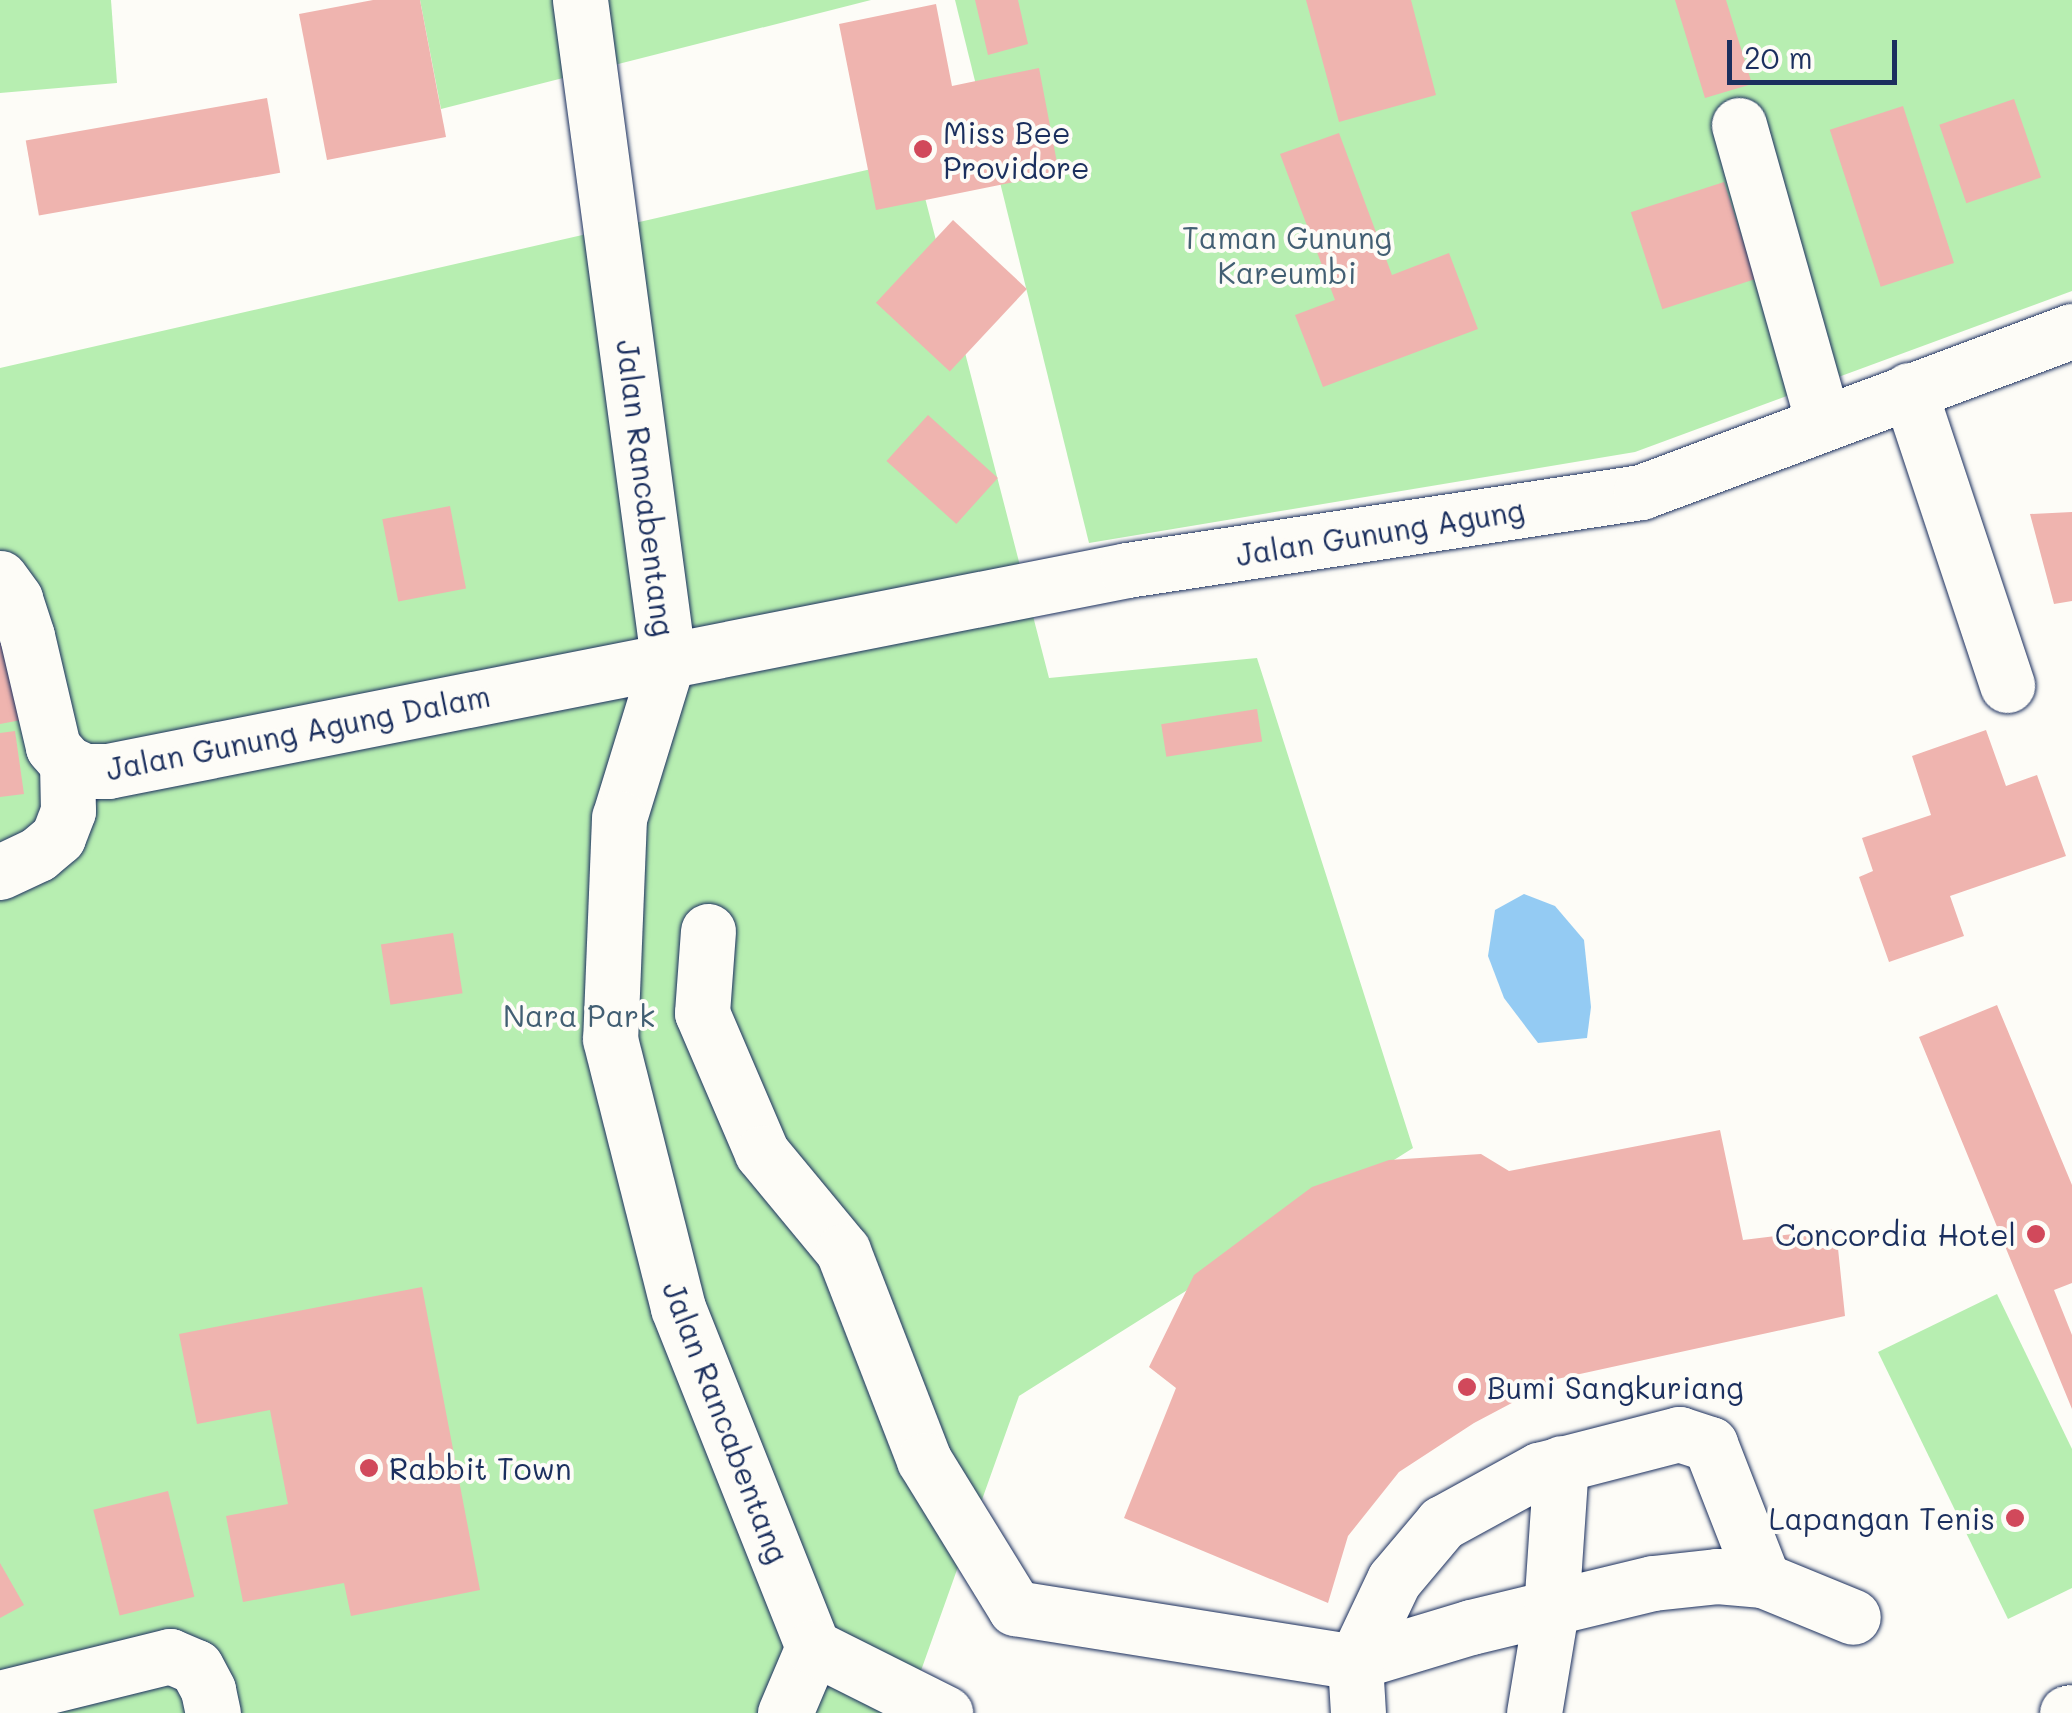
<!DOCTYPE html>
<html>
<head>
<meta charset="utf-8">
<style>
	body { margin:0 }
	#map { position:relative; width:2072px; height:1713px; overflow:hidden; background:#fdfcf7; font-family:Mali,sans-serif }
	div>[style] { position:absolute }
	.green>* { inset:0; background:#b7eeb1 }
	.water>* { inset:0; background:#94cbf3 }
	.building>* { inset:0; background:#efb4af; transform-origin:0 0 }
	.roads { filter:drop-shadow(0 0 2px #1b2f5e) drop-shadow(0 0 2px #1b2f5e) }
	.minor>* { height:55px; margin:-27.5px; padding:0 27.5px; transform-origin:27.5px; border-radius:27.5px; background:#fdfcf7 }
	.dots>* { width:28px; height:28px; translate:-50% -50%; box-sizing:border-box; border:5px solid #fdfcf7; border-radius:50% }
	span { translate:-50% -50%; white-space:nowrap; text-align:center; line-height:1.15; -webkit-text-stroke:8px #fdfcf7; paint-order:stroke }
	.poi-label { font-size:30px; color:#1b2f5e }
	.left { translate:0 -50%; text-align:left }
	.right { translate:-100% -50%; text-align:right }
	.park-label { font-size:30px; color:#425f73 }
	.street-label { font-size:30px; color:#1b2f5e }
	.scale { position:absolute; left:1727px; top:40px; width:170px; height:45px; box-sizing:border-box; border:5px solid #1b2f5e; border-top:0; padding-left:12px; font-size:30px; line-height:35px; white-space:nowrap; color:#1b2f5e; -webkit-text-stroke:8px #fdfcf7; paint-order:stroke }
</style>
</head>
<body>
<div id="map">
	<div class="green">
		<i style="clip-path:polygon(0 0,111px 0,117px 83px,0 93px)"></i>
		<i style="clip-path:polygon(420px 0,871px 0,441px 109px)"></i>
		<i style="clip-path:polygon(955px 0,2072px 0,2072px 291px,1635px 452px,1089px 543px)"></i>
		<i style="clip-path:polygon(915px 159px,1049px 678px,1257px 658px,1413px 1148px,1019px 1396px,908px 1707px,921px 1713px,0 1713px,0 368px)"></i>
		<i style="clip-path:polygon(1997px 1294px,2072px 1449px,2072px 1588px,2008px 1619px,1878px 1352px)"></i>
	</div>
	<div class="water">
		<i style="clip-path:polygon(1524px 894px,1555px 906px,1584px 940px,1591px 1007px,1587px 1038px,1538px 1043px,1504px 998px,1488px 956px,1495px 910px)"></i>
	</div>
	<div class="building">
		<i style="clip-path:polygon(373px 0,420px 0,446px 137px,327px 160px,299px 14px)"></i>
		<i style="clip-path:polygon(975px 0,1018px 0,1028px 44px,988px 55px)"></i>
		<i style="clip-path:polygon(1306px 0,1411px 0,1436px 95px,1339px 122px)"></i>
		<i style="clip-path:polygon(1675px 0,1726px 0,1752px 84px,1705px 98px)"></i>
		<i style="clip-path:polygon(936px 4px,952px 86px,1039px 68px,1059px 173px,876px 210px,839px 24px)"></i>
		<i style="left:267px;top:98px;width:76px;height:245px;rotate:80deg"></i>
		<i style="left:2014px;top:99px;width:83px;height:79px;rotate:71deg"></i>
		<i style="left:1903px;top:106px;width:165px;height:77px;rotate:72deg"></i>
		<i style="clip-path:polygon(1339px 133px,1392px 275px,1449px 253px,1478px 329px,1323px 387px,1295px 315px,1335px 300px,1280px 154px)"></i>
		<i style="left:1724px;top:182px;width:102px;height:98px;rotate:72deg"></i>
		<i style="left:953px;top:220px;width:101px;height:113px;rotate:43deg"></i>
		<i style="left:928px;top:415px;width:94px;height:62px;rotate:42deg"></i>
		<i style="left:450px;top:506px;width:84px;height:69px;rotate:79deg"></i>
		<i style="clip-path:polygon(2072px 512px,2072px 601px,2054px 604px,2030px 514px)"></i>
		<i style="clip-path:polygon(0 628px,21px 720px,0 724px)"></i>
		<i style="left:1257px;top:709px;width:33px;height:97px;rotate:81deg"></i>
		<i style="clip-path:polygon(1986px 730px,2006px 786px,2037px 775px,2066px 856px,1950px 896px,1964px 936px,1889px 962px,1859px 877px,1873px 871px,1862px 838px,1931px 815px,1912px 756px)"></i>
		<i style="clip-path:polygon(15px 731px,24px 794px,0 797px,0 733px)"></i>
		<i style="left:453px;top:933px;width:61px;height:73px;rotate:81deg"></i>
		<i style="clip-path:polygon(1997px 1005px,2072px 1185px,2072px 1283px,2054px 1290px,2072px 1335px,2072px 1409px,1919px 1037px)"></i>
		<i style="clip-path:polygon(1720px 1130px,1743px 1240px,1836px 1229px,1845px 1316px,1557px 1379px,1474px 1423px,1399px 1472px,1348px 1536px,1328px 1603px,1124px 1518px,1176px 1388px,1149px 1367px,1194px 1275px,1312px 1187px,1389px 1160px,1481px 1154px,1509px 1171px)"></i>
		<i style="clip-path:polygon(422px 1287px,480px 1590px,351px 1616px,344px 1583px,243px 1602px,226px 1516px,288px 1504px,270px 1410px,197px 1424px,179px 1334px)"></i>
		<i style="left:168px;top:1491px;width:109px;height:77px;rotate:76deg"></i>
		<i style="clip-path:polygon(0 1563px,24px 1605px,0 1618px)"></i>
	</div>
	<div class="roads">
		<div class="minor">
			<i style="left:580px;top:0;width:665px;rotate:82.39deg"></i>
			<i style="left:668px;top:659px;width:166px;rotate:107.1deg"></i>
			<i style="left:619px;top:818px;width:221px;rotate:92.3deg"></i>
			<i style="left:610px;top:1039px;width:277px;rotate:75.8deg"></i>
			<i style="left:678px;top:1308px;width:365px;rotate:68.3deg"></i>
			<i style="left:813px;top:1647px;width:72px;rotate:113deg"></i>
			<i style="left:1739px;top:125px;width:309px;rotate:74.2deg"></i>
			<i style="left:1909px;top:390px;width:311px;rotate:71.6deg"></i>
			<i style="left:0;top:578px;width:26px;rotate:54deg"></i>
			<i style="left:15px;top:599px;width:39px;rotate:72deg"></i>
			<i style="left:27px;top:636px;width:114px;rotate:76.8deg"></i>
			<i style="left:53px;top:747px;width:21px;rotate:49deg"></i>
			<i style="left:67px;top:763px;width:19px;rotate:25deg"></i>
			<i style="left:84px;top:771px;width:24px"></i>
			<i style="left:108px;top:771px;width:1039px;rotate:-11.16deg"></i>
			<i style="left:1127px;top:570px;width:520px;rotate:-8.63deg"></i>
			<i style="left:1641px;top:492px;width:460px;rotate:-20.5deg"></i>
			<i style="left:0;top:872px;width:42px;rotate:-25.3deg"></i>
			<i style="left:38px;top:854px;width:26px;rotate:-40deg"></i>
			<i style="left:58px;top:837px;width:28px;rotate:-69deg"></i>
			<i style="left:68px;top:811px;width:48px;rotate:-91.2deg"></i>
			<i style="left:708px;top:931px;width:82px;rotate:94.2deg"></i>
			<i style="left:702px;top:1013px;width:152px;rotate:66.8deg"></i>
			<i style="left:762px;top:1153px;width:127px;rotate:50.4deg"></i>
			<i style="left:843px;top:1251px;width:224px;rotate:68.8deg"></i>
			<i style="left:924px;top:1460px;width:174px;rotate:58.4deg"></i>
			<i style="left:1015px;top:1608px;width:344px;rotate:9deg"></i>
			<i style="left:1355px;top:1662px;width:121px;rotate:-16.8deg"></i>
			<i style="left:1471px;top:1627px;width:187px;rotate:-13.6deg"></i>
			<i style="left:1653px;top:1583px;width:64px;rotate:-6.2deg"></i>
			<i style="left:1717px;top:1576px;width:46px;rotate:5deg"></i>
			<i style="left:1763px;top:1580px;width:97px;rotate:22.3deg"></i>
			<i style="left:813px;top:1647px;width:148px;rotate:26.6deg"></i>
			<i style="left:0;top:1698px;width:175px;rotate:-13.9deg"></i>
			<i style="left:170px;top:1656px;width:28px;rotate:23deg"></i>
			<i style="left:196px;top:1667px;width:26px;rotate:62deg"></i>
			<i style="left:208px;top:1690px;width:24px;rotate:78deg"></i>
			<i style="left:1358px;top:1713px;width:51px;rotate:-93.4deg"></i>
			<i style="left:1355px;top:1662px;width:91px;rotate:-64.6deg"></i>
			<i style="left:1394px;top:1580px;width:75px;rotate:-49.9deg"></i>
			<i style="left:1442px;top:1523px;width:111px;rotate:-28.7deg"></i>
			<i style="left:1539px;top:1470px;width:145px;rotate:-14.4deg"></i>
			<i style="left:1679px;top:1434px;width:33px;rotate:18deg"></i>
			<i style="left:1710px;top:1444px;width:146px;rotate:68.7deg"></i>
			<i style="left:1534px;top:1713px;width:104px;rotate:-80.6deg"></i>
			<i style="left:1551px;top:1610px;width:147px;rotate:-86.1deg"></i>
			<i style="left:2067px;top:1713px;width:5px;rotate:-11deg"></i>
		</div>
	</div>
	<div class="dots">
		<i style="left:923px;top:149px;background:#d1495b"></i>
		<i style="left:2036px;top:1234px;background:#d1495b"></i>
		<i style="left:1467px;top:1387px;background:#d1495b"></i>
		<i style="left:369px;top:1468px;background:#d1495b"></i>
		<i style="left:2015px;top:1518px;background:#d1495b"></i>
	</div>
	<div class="poi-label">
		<span class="left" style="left:943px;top:149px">Miss Bee<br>Providore</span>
		<span class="right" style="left:2016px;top:1234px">Concordia Hotel</span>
		<span class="left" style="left:1487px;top:1387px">Bumi Sangkuriang</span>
		<span class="left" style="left:389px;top:1468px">Rabbit Town</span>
		<span class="right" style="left:1995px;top:1518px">Lapangan Tenis</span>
	</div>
	<div class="park-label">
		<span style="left:1287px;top:254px">Taman Gunung<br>Kareumbi</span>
		<span style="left:579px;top:1015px">Nara Park</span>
	</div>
	<div class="street-label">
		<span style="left:646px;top:488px;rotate:83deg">Jalan Rancabentang</span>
		<span style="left:1380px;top:532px;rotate:-9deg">Jalan Gunung Agung</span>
		<span style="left:298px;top:732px;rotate:-11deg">Jalan Gunung Agung Dalam</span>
		<span style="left:726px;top:1422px;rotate:69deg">Jalan Rancabentang</span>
	</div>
	<div class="scale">20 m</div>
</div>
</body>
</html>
